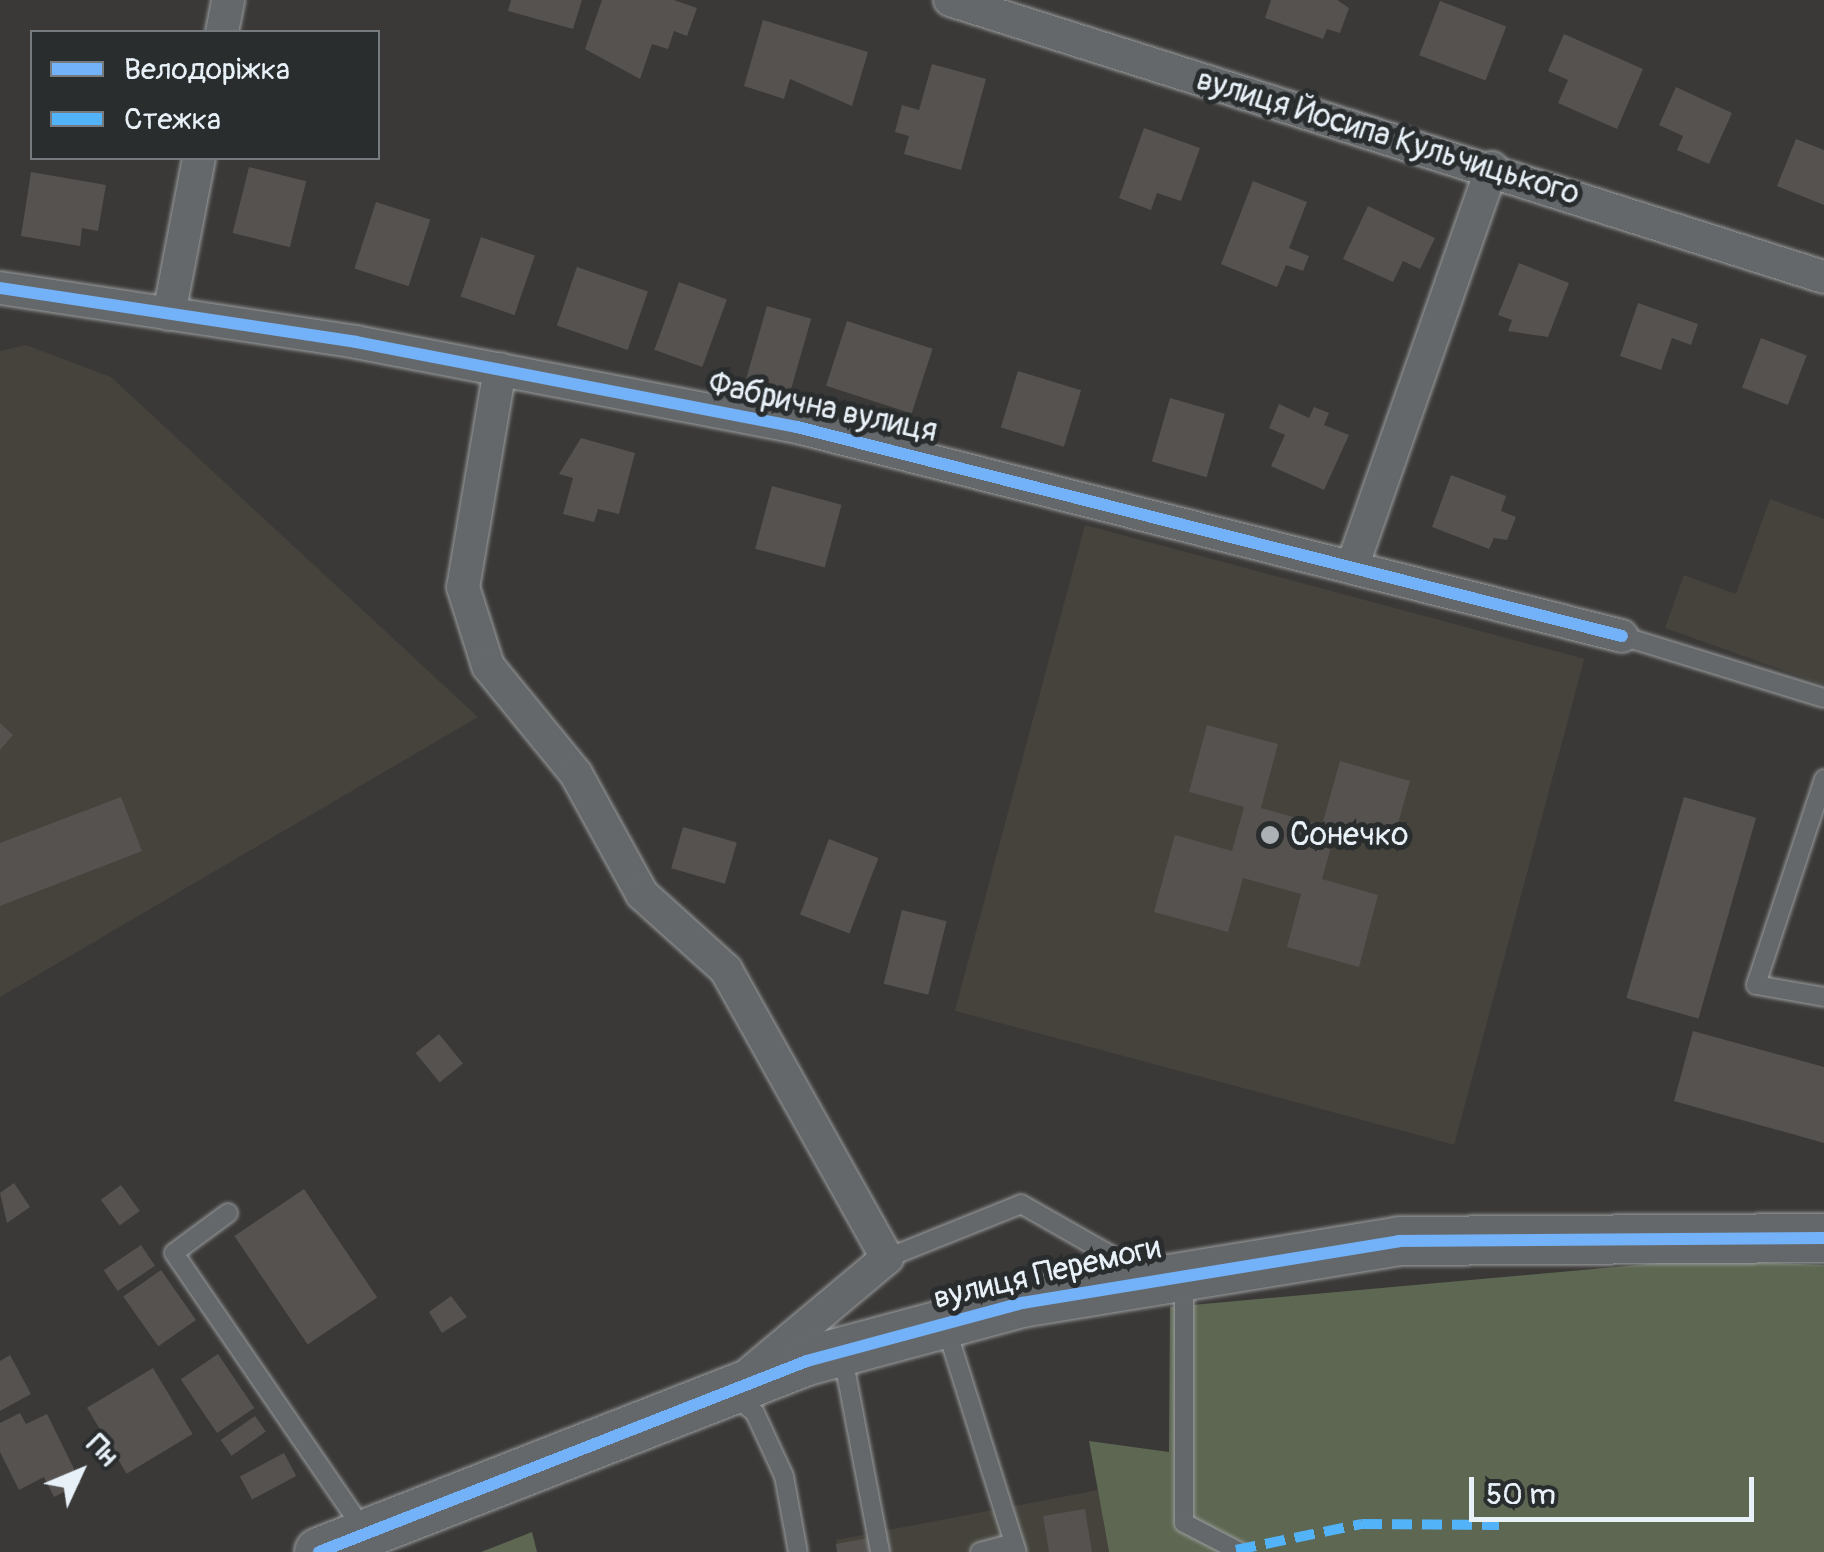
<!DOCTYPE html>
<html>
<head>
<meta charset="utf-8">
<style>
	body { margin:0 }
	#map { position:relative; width:1824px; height:1552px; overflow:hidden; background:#3a3938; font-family:Pangolin,sans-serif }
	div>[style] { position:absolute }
	.built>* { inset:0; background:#45433c; transform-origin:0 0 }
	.green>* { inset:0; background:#5d6751 }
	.building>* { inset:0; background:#555250; transform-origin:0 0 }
	.roads { filter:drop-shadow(0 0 2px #9c9e9f) drop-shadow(0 0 2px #9c9e9f) }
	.lane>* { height:18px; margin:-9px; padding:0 9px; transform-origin:9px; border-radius:9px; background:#65686b }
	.street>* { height:32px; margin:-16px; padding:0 16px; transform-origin:16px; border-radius:16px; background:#65686b }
	.secondary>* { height:48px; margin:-24px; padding:0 24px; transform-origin:24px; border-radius:24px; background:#65686b }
	.quiet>* { height:10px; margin-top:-5px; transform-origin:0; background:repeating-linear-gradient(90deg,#52b3f8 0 20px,transparent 0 30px) }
	.cycleway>* { height:12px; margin:-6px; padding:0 6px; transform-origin:6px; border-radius:6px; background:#73b2f8 }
	.dots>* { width:28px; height:28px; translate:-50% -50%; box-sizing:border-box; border:5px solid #2a2d2e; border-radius:50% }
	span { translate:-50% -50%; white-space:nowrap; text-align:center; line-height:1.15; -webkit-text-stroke:10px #2a2d2e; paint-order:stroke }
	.street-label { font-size:32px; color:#e8f1f8 }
	.poi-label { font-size:32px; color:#e8f1f8 }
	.left { translate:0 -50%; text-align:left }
	.legend { position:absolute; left:30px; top:30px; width:350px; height:130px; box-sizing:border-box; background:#2a2d2e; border:2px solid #767b7f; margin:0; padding:12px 18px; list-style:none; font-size:30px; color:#e8f1f8 }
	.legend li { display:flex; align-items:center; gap:20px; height:50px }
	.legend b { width:50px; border:2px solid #767b7f }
	.north { position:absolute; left:30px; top:1422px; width:100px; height:100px; -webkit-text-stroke:8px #2a2d2e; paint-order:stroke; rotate:46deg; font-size:28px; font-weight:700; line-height:40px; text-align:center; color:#e8f1f8 }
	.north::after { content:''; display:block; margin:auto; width:35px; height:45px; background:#e8f1f8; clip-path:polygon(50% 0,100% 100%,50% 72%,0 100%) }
	.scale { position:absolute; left:1469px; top:1477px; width:285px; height:45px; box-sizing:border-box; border:5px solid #e8f1f8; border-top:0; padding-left:12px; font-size:30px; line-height:35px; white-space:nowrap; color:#e8f1f8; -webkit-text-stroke:8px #2a2d2e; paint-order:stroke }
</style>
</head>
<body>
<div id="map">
	<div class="built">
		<i style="clip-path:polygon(26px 345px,111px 377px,478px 717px,0 997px,0 351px)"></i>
		<i style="clip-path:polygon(1770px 499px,1824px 519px,1824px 685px,1665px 628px,1684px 575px,1736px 594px)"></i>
		<i style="left:1085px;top:525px;width:517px;height:503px;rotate:15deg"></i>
		<i style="clip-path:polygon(1098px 1490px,1109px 1552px,837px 1552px,836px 1540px)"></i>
	</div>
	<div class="green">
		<i style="clip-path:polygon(1694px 1260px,1824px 1265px,1824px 1552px,1109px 1552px,1089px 1441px,1169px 1452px,1170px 1307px)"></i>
		<i style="clip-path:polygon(532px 1532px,537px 1552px,481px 1552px)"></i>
	</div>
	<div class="building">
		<i style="clip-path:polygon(511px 0,582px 0,573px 29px,508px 11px)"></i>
		<i style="clip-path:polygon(602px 0,674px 0,697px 8px,687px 36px,674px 31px,668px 49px,652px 44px,640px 79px,585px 49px)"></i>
		<i style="clip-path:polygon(1271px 0,1337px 0,1349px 8px,1340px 33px,1327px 29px,1323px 39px,1265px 18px)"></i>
		<i style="left:1440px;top:1px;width:71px;height:58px;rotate:21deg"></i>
		<i style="clip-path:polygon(763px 20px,868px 52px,852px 106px,790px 79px,784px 99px,744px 86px)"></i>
		<i style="clip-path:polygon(1564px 34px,1643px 69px,1617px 129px,1558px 103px,1568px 80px,1548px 71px)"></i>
		<i style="clip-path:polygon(932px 64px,986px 79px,961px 170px,904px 154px,909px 136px,895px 132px,902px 105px,919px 110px)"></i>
		<i style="clip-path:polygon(1676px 87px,1732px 113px,1709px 164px,1677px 150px,1683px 136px,1659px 125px)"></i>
		<i style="clip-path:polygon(1144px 128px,1200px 148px,1181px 201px,1157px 193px,1151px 210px,1119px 198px)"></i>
		<i style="clip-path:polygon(1796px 139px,1824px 150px,1824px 205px,1777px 186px)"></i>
		<i style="left:249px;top:167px;width:59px;height:68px;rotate:14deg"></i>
		<i style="clip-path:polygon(31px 172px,106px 185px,98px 231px,82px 228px,80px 246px,21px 236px)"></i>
		<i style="clip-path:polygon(1253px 181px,1307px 202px,1289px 248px,1309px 256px,1303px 271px,1286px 265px,1277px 287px,1221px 264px)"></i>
		<i style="left:376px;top:202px;width:57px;height:70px;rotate:18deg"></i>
		<i style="clip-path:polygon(1368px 206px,1435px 238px,1420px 269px,1403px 261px,1393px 282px,1343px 259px)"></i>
		<i style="left:481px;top:237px;width:57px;height:63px;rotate:19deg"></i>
		<i style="clip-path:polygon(1519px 263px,1569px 283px,1548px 337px,1508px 331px,1512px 320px,1498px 315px)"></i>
		<i style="left:577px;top:267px;width:75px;height:62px;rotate:19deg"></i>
		<i style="left:679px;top:282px;width:51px;height:72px;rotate:20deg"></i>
		<i style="clip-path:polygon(1638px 303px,1698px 324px,1691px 345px,1672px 338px,1661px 370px,1620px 356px)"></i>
		<i style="left:767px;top:306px;width:46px;height:76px;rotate:16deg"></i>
		<i style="left:847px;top:321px;width:90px;height:68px;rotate:18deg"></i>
		<i style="left:1761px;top:338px;width:49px;height:53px;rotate:21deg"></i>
		<i style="left:1018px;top:371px;width:66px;height:59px;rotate:17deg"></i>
		<i style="left:1170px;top:398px;width:57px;height:66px;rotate:16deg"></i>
		<i style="clip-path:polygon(1279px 404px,1309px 418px,1314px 407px,1329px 413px,1324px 425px,1349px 435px,1324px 490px,1271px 466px,1285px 435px,1269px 428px)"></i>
		<i style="clip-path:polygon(581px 438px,635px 453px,619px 514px,598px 509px,594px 522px,563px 514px,573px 478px,559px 474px)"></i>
		<i style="clip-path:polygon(1451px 475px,1506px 496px,1501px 511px,1516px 517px,1507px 540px,1494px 538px,1489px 549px,1432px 527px)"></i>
		<i style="left:772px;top:486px;width:72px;height:65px;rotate:15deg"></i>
		<i style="clip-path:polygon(0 723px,13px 735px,0 750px)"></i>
		<i style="clip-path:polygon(1207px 725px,1278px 744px,1261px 808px,1322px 825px,1340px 761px,1410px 781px,1391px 848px,1335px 833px,1322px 879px,1378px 895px,1359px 967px,1287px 947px,1301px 894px,1243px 878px,1228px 932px,1154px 912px,1175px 835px,1232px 851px,1244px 807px,1189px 792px)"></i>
		<i style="clip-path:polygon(121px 797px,142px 851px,0 906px,0 843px)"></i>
		<i style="left:1684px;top:797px;width:75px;height:209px;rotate:16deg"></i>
		<i style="left:683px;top:827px;width:56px;height:43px;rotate:16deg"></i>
		<i style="left:829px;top:839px;width:53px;height:81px;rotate:21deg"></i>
		<i style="left:902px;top:910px;width:46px;height:76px;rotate:14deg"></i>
		<i style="clip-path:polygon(1693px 1031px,1824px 1067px,1824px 1143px,1674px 1101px)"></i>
		<i style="left:439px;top:1034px;width:38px;height:30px;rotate:51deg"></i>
		<i style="clip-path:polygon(14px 1183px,30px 1207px,7px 1223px,0 1193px)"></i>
		<i style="left:121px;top:1185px;width:32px;height:25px;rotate:54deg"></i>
		<i style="left:304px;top:1189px;width:131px;height:84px;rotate:56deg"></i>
		<i style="left:141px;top:1245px;width:25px;height:45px;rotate:56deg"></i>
		<i style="left:161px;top:1270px;width:61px;height:46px;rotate:55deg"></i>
		<i style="clip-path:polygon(451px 1296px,467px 1317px,442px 1333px,429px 1312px)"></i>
		<i style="left:218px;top:1354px;width:65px;height:45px;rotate:56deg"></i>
		<i style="clip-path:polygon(10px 1355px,31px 1394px,0 1411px,0 1361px)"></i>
		<i style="left:153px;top:1368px;width:77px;height:77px;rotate:59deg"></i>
		<i style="clip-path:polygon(20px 1413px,26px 1424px,47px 1414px,81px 1483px,54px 1497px,44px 1477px,19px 1490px,0 1452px,0 1423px)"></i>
		<i style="left:255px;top:1416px;width:19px;height:42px;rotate:55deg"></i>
		<i style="left:284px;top:1453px;width:26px;height:50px;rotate:62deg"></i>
		<i style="clip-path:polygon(1085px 1509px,1092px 1552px,1049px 1552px,1043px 1516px)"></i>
		<i style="clip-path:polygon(868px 1538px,871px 1552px,837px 1552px,836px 1544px)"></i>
	</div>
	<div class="roads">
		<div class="lane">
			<i style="left:1622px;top:636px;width:211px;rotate:17.1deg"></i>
			<i style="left:1824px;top:779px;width:217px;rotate:108.3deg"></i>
			<i style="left:1756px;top:985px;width:69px;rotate:10deg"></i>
			<i style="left:228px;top:1213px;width:67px;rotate:143.5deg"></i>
			<i style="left:174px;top:1253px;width:340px;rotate:55.6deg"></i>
			<i style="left:887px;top:1258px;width:144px;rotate:-21.9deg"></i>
			<i style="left:1021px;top:1204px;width:139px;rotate:29.7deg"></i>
			<i style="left:1184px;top:1276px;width:247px;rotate:90deg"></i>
			<i style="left:1184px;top:1523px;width:63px;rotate:27.4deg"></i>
			<i style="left:945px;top:1324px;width:239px;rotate:72.5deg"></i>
			<i style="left:842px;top:1352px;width:204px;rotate:79.2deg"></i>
			<i style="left:733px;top:1395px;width:28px;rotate:39deg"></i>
			<i style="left:755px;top:1413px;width:69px;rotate:65.3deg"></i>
			<i style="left:784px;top:1476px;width:77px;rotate:79.6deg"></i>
			<i style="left:980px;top:1552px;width:35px;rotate:-15deg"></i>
		</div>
		<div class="street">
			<i style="left:950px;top:0;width:917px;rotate:17.59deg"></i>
			<i style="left:222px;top:32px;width:33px;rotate:-79deg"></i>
			<i style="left:0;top:288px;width:360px;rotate:8.6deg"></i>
			<i style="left:356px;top:342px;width:449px;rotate:10.9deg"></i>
			<i style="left:797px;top:427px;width:851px;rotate:14.22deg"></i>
			<i style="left:169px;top:314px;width:159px;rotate:-79.1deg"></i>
			<i style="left:500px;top:369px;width:221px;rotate:99.6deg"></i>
			<i style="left:463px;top:587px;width:83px;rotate:72.4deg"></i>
			<i style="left:488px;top:666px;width:139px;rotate:50.8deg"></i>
			<i style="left:576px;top:774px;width:137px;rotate:61.2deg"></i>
			<i style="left:642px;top:894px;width:113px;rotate:42.1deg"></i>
			<i style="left:726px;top:970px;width:330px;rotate:60.8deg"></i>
			<i style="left:887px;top:1258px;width:177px;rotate:140deg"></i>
			<i style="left:1352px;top:567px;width:423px;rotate:-70.7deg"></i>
		</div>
		<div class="secondary">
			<i style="left:319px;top:1552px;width:524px;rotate:-21.38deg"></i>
			<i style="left:807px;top:1361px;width:223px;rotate:-15.1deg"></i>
			<i style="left:1022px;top:1303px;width:382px;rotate:-9.3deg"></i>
			<i style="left:1399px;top:1241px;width:425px;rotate:-0.4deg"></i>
		</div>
	</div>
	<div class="quiet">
		<i style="left:1236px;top:1550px;width:129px;rotate:-11.7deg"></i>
		<i style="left:1362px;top:1524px;width:137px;rotate:0.4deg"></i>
	</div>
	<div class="cycleway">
		<i style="left:0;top:288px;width:360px;rotate:8.6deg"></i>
		<i style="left:356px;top:342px;width:449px;rotate:10.9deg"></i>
		<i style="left:797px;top:427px;width:851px;rotate:14.22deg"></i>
		<i style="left:319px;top:1552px;width:524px;rotate:-21.38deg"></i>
		<i style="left:807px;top:1361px;width:223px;rotate:-15.1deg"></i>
		<i style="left:1022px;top:1303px;width:382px;rotate:-9.3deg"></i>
		<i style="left:1399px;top:1241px;width:425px;rotate:-0.4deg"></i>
	</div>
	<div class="dots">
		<i style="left:1270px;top:835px;background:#abb1b5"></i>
	</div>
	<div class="street-label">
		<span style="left:1388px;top:137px;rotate:17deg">вулиця Йосипа Кульчицького</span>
		<span style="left:823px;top:408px;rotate:12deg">Фабрична вулиця</span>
		<span style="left:1047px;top:1273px;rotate:-13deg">вулиця Перемоги</span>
	</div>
	<div class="poi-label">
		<span class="left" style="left:1290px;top:835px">Сонечко</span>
	</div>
	<ul class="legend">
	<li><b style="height:12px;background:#73b2f8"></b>Велодоріжка</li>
	<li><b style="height:12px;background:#52b3f8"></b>Стежка</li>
	</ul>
	<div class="north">Пн</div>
	<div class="scale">50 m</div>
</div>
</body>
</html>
